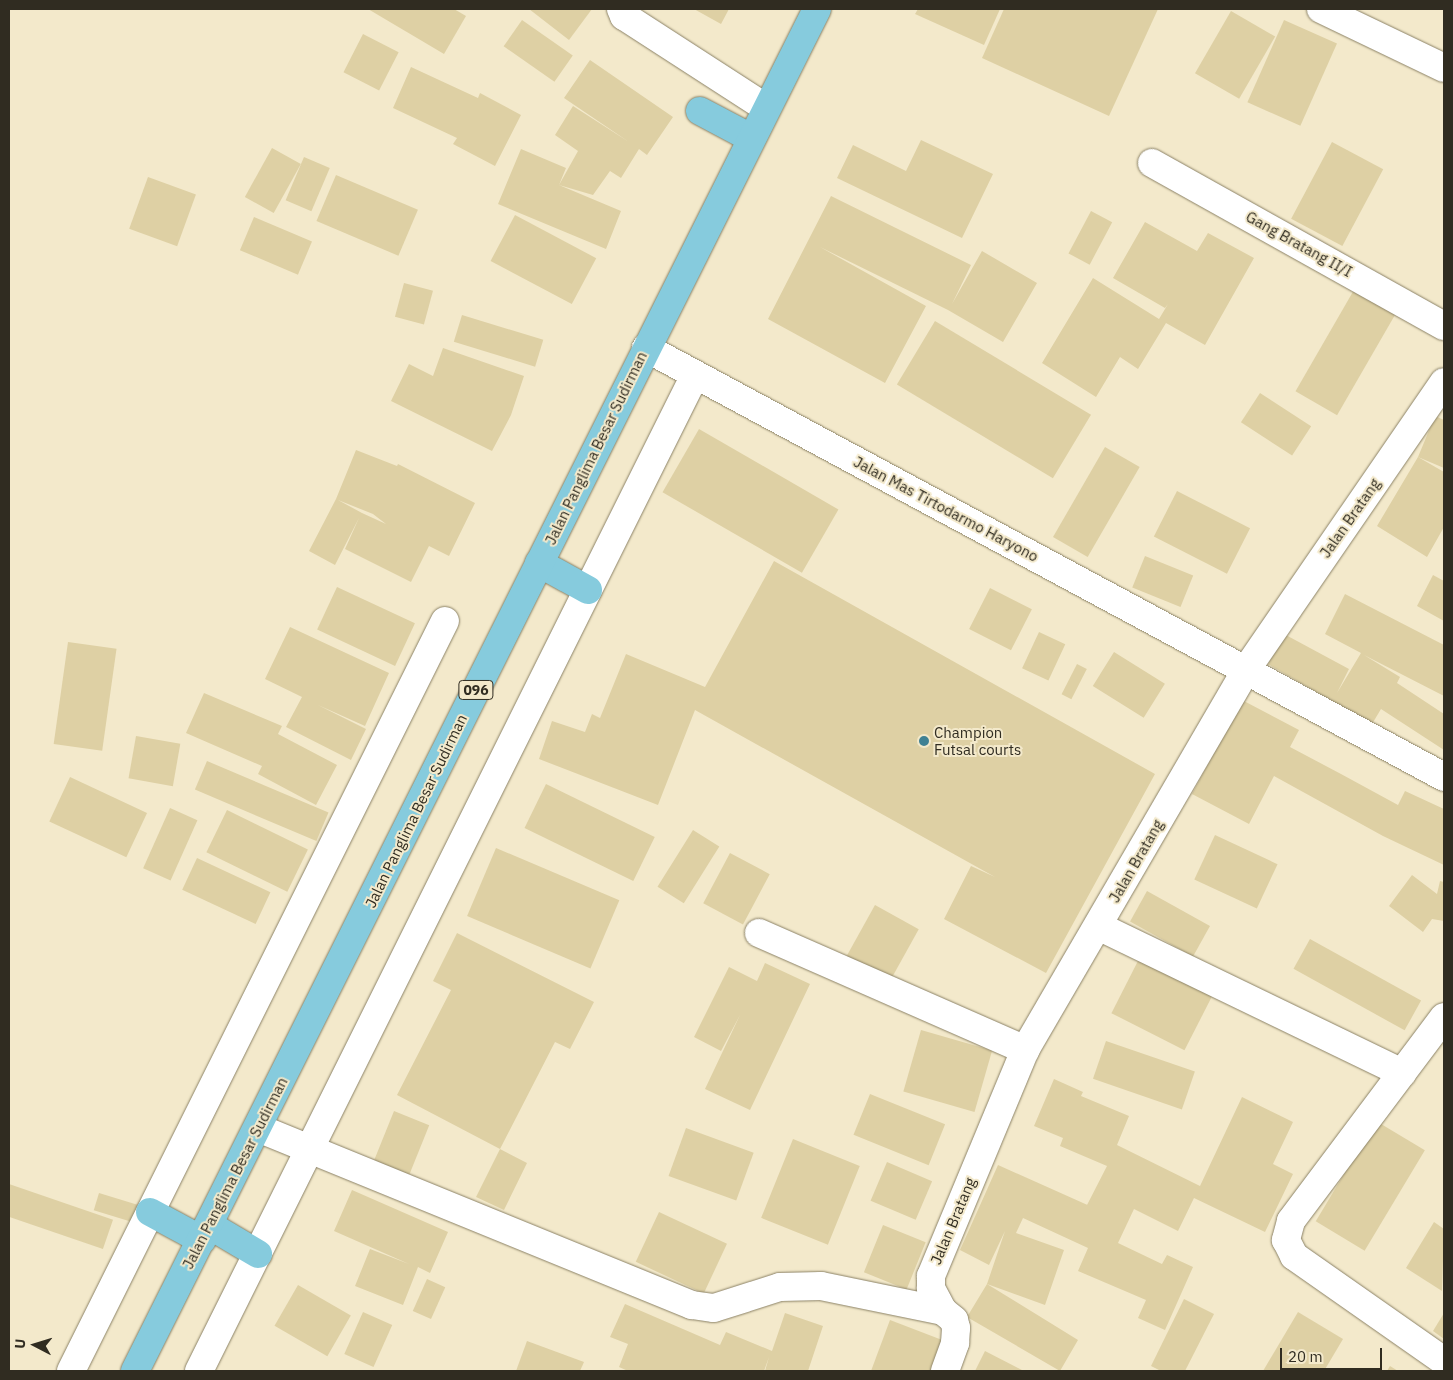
<!DOCTYPE html>
<html>
<head>
<meta charset="utf-8">
<style>
	body { margin:0 }
	#map { position:relative; width:1453px; height:1380px; overflow:hidden; background:#f3e9cb; font-family:"IBM Plex Sans",sans-serif }
	div>[style] { position:absolute }
	.building>* { inset:0; background:#ded0a4; transform-origin:0 0 }
	.roads { filter:drop-shadow(0 0 1px #8b8266) drop-shadow(0 0 1px #8b8266) }
	.minor>* { height:28px; margin:-14px; padding:0 14px; transform-origin:14px; border-radius:14px; background:#fff }
	.major>* { height:28px; margin:-14px; padding:0 14px; transform-origin:14px; border-radius:14px; background:#86cbdd }
	.dots>* { width:14px; height:14px; translate:-50% -50%; box-sizing:border-box; border:2px solid #f3e9cb; border-radius:50% }
	span { translate:-50% -50%; white-space:nowrap; text-align:center; line-height:1.15; -webkit-text-stroke:4px #f3e9cb; paint-order:stroke }
	.shield-label span { padding:1px 4px; background:#f3e9cb; border:1px solid; border-radius:4px; -webkit-text-stroke-width:0 }
	.shield-label { font-size:14px; color:#302c21; font-weight:700 }
	.street-label { font-size:15px; color:#302c21 }
	.poi-label { font-size:15px; color:#302c21 }
	.left { translate:0 -50%; text-align:left }
	.frame { position:absolute; inset:0; border:10px solid #302c21; pointer-events:none }
	.north { position:absolute; left:10px; top:1320px; width:50px; height:50px; -webkit-text-stroke:4px #f3e9cb; paint-order:stroke; rotate:275deg; font-size:14px; font-weight:700; line-height:20px; text-align:center; color:#302c21 }
	.north::after { content:''; display:block; margin:auto; width:18px; height:22px; background:#302c21; clip-path:polygon(50% 0,100% 100%,50% 72%,0 100%) }
	.scale { position:absolute; left:1280px; top:1348px; width:102px; height:22px; box-sizing:border-box; border:2px solid #302c21; border-top:0; padding-left:6px; font-size:15px; line-height:18px; white-space:nowrap; color:#302c21; -webkit-text-stroke:4px #f3e9cb; paint-order:stroke }
</style>
</head>
<body>
<div id="map">
	<div class="building">
		<i style="clip-path:polygon(368px 9px,454px 9px,466px 16px,444px 54px)"></i>
		<i style="clip-path:polygon(529px 9px,592px 9px,569px 40px)"></i>
		<i style="clip-path:polygon(694px 9px,729px 9px,721px 24px)"></i>
		<i style="clip-path:polygon(918px 9px,1000px 9px,984px 45px,915px 14px)"></i>
		<i style="clip-path:polygon(1004px 9px,1158px 9px,1109px 116px,982px 58px)"></i>
		<i style="left:1231px;top:11px;width:51px;height:72px;rotate:30deg"></i>
		<i style="left:522px;top:20px;width:62px;height:32px;rotate:35deg"></i>
		<i style="left:1284px;top:20px;width:58px;height:90px;rotate:24deg"></i>
		<i style="left:363px;top:34px;width:40px;height:43px;rotate:27deg"></i>
		<i style="clip-path:polygon(590px 60px,673px 117px,647px 155px,639px 149px,621px 178px,610px 171px,593px 195px,559px 185px,621px 211px,606px 249px,498px 204px,521px 149px,566px 168px,559px 185px,578px 151px,555px 135px,573px 106px,629px 142px,564px 98px)"></i>
		<i style="clip-path:polygon(411px 67px,478px 98px,480px 93px,521px 115px,495px 166px,453px 144px,457px 138px,393px 108px)"></i>
		<i style="clip-path:polygon(921px 140px,993px 174px,962px 238px,837px 178px,853px 145px,906px 171px)"></i>
		<i style="left:1332px;top:142px;width:58px;height:87px;rotate:28deg"></i>
		<i style="left:272px;top:148px;width:33px;height:56px;rotate:29deg"></i>
		<i style="left:304px;top:157px;width:28px;height:47px;rotate:23deg"></i>
		<i style="left:336px;top:175px;width:89px;height:50px;rotate:23deg"></i>
		<i style="left:148px;top:177px;width:51px;height:55px;rotate:20deg"></i>
		<i style="clip-path:polygon(831px 196px,971px 265px,952px 304px,982px 251px,1037px 283px,1003px 342px,948px 310px,820px 247px,926px 306px,885px 383px,768px 319px)"></i>
		<i style="left:1091px;top:211px;width:24px;height:48px;rotate:28deg"></i>
		<i style="left:515px;top:215px;width:92px;height:52px;rotate:28deg"></i>
		<i style="left:254px;top:217px;width:63px;height:36px;rotate:23deg"></i>
		<i style="clip-path:polygon(1145px 222px,1197px 251px,1208px 233px,1254px 258px,1205px 345px,1166px 323px,1138px 369px,1120px 357px,1096px 397px,1042px 363px,1093px 278px,1159px 319px,1168px 304px,1165px 308px,1113px 278px)"></i>
		<i style="left:404px;top:283px;width:30px;height:35px;rotate:15deg"></i>
		<i style="left:1358px;top:283px;width:48px;height:125px;rotate:30deg"></i>
		<i style="left:462px;top:315px;width:85px;height:28px;rotate:17deg"></i>
		<i style="left:935px;top:321px;width:182px;height:74px;rotate:31deg"></i>
		<i style="clip-path:polygon(443px 348px,524px 376px,511px 415px,492px 451px,391px 401px,409px 364px,433px 376px)"></i>
		<i style="left:1260px;top:393px;width:61px;height:35px;rotate:33deg"></i>
		<i style="clip-path:polygon(1435px 416px,1444px 420px,1444px 468px,1418px 457px,1444px 472px,1444px 527px,1427px 557px,1377px 526px,1418px 457px)"></i>
		<i style="left:699px;top:429px;width:161px;height:73px;rotate:30deg"></i>
		<i style="left:1105px;top:447px;width:40px;height:104px;rotate:30deg"></i>
		<i style="clip-path:polygon(evenodd,356px 450px,397px 466px,398px 464px,475px 503px,449px 556px,429px 546px,411px 582px,345px 549px,359px 518px,335px 565px,309px 551px,336px 499px,356px 450px,338px 500px,373px 514px,386px 524px,362px 513px,338px 500px)"></i>
		<i style="left:1177px;top:491px;width:82px;height:51px;rotate:27deg"></i>
		<i style="left:1145px;top:556px;width:52px;height:34px;rotate:22deg"></i>
		<i style="clip-path:polygon(774px 561px,1155px 774px,1046px 973px,944px 919px,971px 866px,995px 877px,695px 710px,658px 805px,539px 759px,552px 721px,585px 732px,592px 714px,600px 718px,626px 654px,705px 687px)"></i>
		<i style="clip-path:polygon(1433px 575px,1444px 581px,1444px 621px,1417px 606px)"></i>
		<i style="left:337px;top:587px;width:86px;height:47px;rotate:25deg"></i>
		<i style="left:990px;top:588px;width:47px;height:46px;rotate:27deg"></i>
		<i style="clip-path:polygon(1345px 594px,1444px 645px,1444px 696px,1364px 655px,1400px 677px,1397px 683px,1444px 714px,1444px 750px,1381px 709px,1372px 724px,1268px 664px,1284px 634px,1349px 669px,1337px 693px,1361px 653px,1325px 634px)"></i>
		<i style="clip-path:polygon(290px 627px,389px 673px,365px 726px,318px 705px,366px 729px,351px 760px,286px 727px,302px 697px,265px 679px)"></i>
		<i style="left:1039px;top:632px;width:29px;height:40px;rotate:25deg"></i>
		<i style="left:68px;top:642px;width:49px;height:103px;rotate:8deg"></i>
		<i style="left:1114px;top:652px;width:60px;height:40px;rotate:32deg"></i>
		<i style="left:1077px;top:664px;width:11px;height:34px;rotate:27deg"></i>
		<i style="clip-path:polygon(204px 693px,282px 726px,278px 734px,337px 765px,316px 805px,258px 774px,262px 766px,186px 733px)"></i>
		<i style="clip-path:polygon(1242px 700px,1299px 730px,1290px 747px,1341px 774px,1398px 805px,1405px 791px,1444px 809px,1444px 865px,1383px 836px,1274px 776px,1249px 824px,1192px 794px)"></i>
		<i style="left:136px;top:736px;width:45px;height:43px;rotate:10deg"></i>
		<i style="left:207px;top:761px;width:132px;height:31px;rotate:23deg"></i>
		<i style="left:70px;top:777px;width:85px;height:49px;rotate:25deg"></i>
		<i style="left:546px;top:784px;width:121px;height:49px;rotate:26deg"></i>
		<i style="left:170px;top:808px;width:30px;height:66px;rotate:24deg"></i>
		<i style="left:227px;top:810px;width:90px;height:47px;rotate:26deg"></i>
		<i style="left:693px;top:830px;width:31px;height:67px;rotate:32deg"></i>
		<i style="left:1215px;top:835px;width:69px;height:49px;rotate:25deg"></i>
		<i style="left:496px;top:848px;width:134px;height:74px;rotate:23deg"></i>
		<i style="left:730px;top:853px;width:45px;height:57px;rotate:28deg"></i>
		<i style="left:197px;top:858px;width:81px;height:35px;rotate:25deg"></i>
		<i style="clip-path:polygon(1412px 875px,1437px 894px,1440px 881px,1444px 882px,1444px 921px,1432px 919px,1423px 932px,1389px 906px)"></i>
		<i style="left:1147px;top:891px;width:72px;height:35px;rotate:29deg"></i>
		<i style="left:875px;top:905px;width:50px;height:63px;rotate:29deg"></i>
		<i style="clip-path:polygon(457px 933px,594px 1002px,570px 1049px,555px 1042px,500px 1149px,527px 1163px,504px 1210px,476px 1197px,500px 1149px,397px 1095px,451px 990px,433px 981px)"></i>
		<i style="left:1310px;top:939px;width:127px;height:34px;rotate:29deg"></i>
		<i style="left:1140px;top:957px;width:82px;height:63px;rotate:27deg"></i>
		<i style="clip-path:polygon(765px 963px,810px 984px,750px 1110px,705px 1089px,740px 1015px,721px 1051px,694px 1037px,729px 967px,757px 981px)"></i>
		<i style="left:921px;top:1030px;width:74px;height:64px;rotate:16deg"></i>
		<i style="left:1106px;top:1041px;width:94px;height:40px;rotate:19deg"></i>
		<i style="clip-path:polygon(1054px 1079px,1083px 1092px,1081px 1096px,1129px 1116px,1117px 1145px,1200px 1186px,1242px 1097px,1293px 1122px,1273px 1164px,1293px 1174px,1265px 1232px,1194px 1198px,1178px 1231px,1134px 1209px,1118px 1243px,1162px 1264px,1167px 1255px,1193px 1267px,1165px 1330px,1138px 1318px,1146px 1300px,1078px 1271px,1088px 1248px,1023px 1218px,1016px 1233px,1064px 1250px,1045px 1305px,987px 1284px,1078px 1340px,1060px 1371px,967px 1317px,987px 1284px,1005px 1231px,989px 1265px,960px 1250px,998px 1165px,1092px 1207px,1087px 1205px,1107px 1166px,1060px 1146px,1063px 1138px,1034px 1126px)"></i>
		<i style="left:870px;top:1094px;width:81px;height:44px;rotate:22deg"></i>
		<i style="left:394px;top:1111px;width:38px;height:53px;rotate:22deg"></i>
		<i style="left:1376px;top:1121px;width:57px;height:117px;rotate:31deg"></i>
		<i style="left:686px;top:1128px;width:72px;height:51px;rotate:20deg"></i>
		<i style="left:793px;top:1139px;width:72px;height:85px;rotate:22deg"></i>
		<i style="left:887px;top:1162px;width:49px;height:42px;rotate:23deg"></i>
		<i style="left:9px;top:1184px;width:110px;height:31px;rotate:19deg"></i>
		<i style="clip-path:polygon(352px 1190px,448px 1232px,430px 1273px,418px 1267px,403px 1305px,355px 1286px,370px 1249px,409px 1264px,334px 1231px)"></i>
		<i style="left:99px;top:1193px;width:41px;height:18px;rotate:17deg"></i>
		<i style="left:659px;top:1212px;width:75px;height:55px;rotate:25deg"></i>
		<i style="clip-path:polygon(1434px 1222px,1444px 1229px,1442px 1291px,1406px 1268px)"></i>
		<i style="left:883px;top:1225px;width:46px;height:51px;rotate:22deg"></i>
		<i style="left:427px;top:1279px;width:20px;height:35px;rotate:24deg"></i>
		<i style="left:298px;top:1285px;width:61px;height:47px;rotate:30deg"></i>
		<i style="clip-path:polygon(1184px 1299px,1214px 1314px,1185px 1371px,1161px 1371px,1151px 1366px)"></i>
		<i style="clip-path:polygon(625px 1304px,720px 1345px,726px 1332px,772px 1351px,785px 1313px,823px 1326px,808px 1371px,765px 1371px,769px 1357px,764px 1371px,628px 1371px,619px 1367px,628px 1344px,610px 1337px)"></i>
		<i style="left:363px;top:1312px;width:32px;height:46px;rotate:24deg"></i>
		<i style="clip-path:polygon(1298px 1312px,1343px 1339px,1324px 1371px,1263px 1371px)"></i>
		<i style="clip-path:polygon(1444px 1313px,1444px 1339px,1433px 1331px)"></i>
		<i style="clip-path:polygon(890px 1320px,950px 1343px,939px 1371px,871px 1371px)"></i>
		<i style="clip-path:polygon(527px 1341px,584px 1362px,580px 1371px,516px 1371px)"></i>
		<i style="clip-path:polygon(985px 1351px,1022px 1370px,1022px 1371px,975px 1371px)"></i>
		<i style="clip-path:polygon(1390px 1366px,1398px 1371px,1387px 1371px)"></i>
	</div>
	<div class="roads">
		<div class="minor">
			<i style="left:621px;top:9px;width:8px;rotate:67deg"></i>
			<i style="left:624px;top:16px;width:169px;rotate:32.9deg"></i>
			<i style="left:1321px;top:9px;width:136px;rotate:25.6deg"></i>
			<i style="left:1152px;top:163px;width:334px;rotate:29.2deg"></i>
			<i style="left:646px;top:348px;width:906px;rotate:28.26deg"></i>
			<i style="left:1098px;top:926px;width:338px;rotate:25.8deg"></i>
			<i style="left:759px;top:933px;width:291px;rotate:23.7deg"></i>
			<i style="left:1444px;top:1017px;width:255px;rotate:126.9deg"></i>
			<i style="left:1291px;top:1221px;width:20px;rotate:105deg"></i>
			<i style="left:1286px;top:1240px;width:18px;rotate:63deg"></i>
			<i style="left:1294px;top:1256px;width:183px;rotate:35deg"></i>
			<i style="left:258px;top:1128px;width:469px;rotate:22.2deg"></i>
			<i style="left:692px;top:1305px;width:22px;rotate:8deg"></i>
			<i style="left:714px;top:1308px;width:69px;rotate:-17.7deg"></i>
			<i style="left:780px;top:1287px;width:41px;rotate:-1.4deg"></i>
			<i style="left:821px;top:1286px;width:125px;rotate:11.6deg"></i>
			<i style="left:71px;top:1371px;width:838px;rotate:-63.5deg"></i>
			<i style="left:199px;top:1371px;width:1113px;rotate:-63.53deg"></i>
			<i style="left:945px;top:1371px;width:30px;rotate:-70deg"></i>
			<i style="left:955px;top:1343px;width:15px;rotate:-86deg"></i>
			<i style="left:956px;top:1328px;width:8px;rotate:-104deg"></i>
			<i style="left:954px;top:1320px;width:14px;rotate:-141deg"></i>
			<i style="left:943px;top:1311px;width:26px;rotate:-118deg"></i>
			<i style="left:931px;top:1288px;width:12px;rotate:-90deg"></i>
			<i style="left:931px;top:1276px;width:245px;rotate:-67.4deg"></i>
			<i style="left:1025px;top:1050px;width:440px;rotate:-59.8deg"></i>
			<i style="left:1246px;top:670px;width:349px;rotate:-55.5deg"></i>
		</div>
		<div class="major">
			<i style="left:700px;top:111px;width:58px;rotate:27.9deg"></i>
			<i style="left:539px;top:563px;width:56px;rotate:28.9deg"></i>
			<i style="left:150px;top:1212px;width:59px;rotate:28.3deg"></i>
			<i style="left:209px;top:1225px;width:57px;rotate:30.6deg"></i>
			<i style="left:135px;top:1371px;width:1523px;rotate:-63.4deg"></i>
		</div>
	</div>
	<div class="dots">
		<i style="left:924px;top:741px;background:#3f8193"></i>
	</div>
	<div class="shield-label">
		<span style="left:476px;top:690px">096</span>
	</div>
	<div class="street-label">
		<span style="left:1299px;top:244px;rotate:29deg">Gang Bratang II/I</span>
		<span style="left:596px;top:448px;rotate:-64deg">Jalan Panglima Besar Sudirman</span>
		<span style="left:946px;top:509px;rotate:28deg">Jalan Mas Tirtodarmo Haryono</span>
		<span style="left:1350px;top:518px;rotate:-55deg">Jalan Bratang</span>
		<span style="left:416px;top:811px;rotate:-64deg">Jalan Panglima Besar Sudirman</span>
		<span style="left:1136px;top:861px;rotate:-60deg">Jalan Bratang</span>
		<span style="left:235px;top:1173px;rotate:-63deg">Jalan Panglima Besar Sudirman</span>
		<span style="left:953px;top:1221px;rotate:-67deg">Jalan Bratang</span>
	</div>
	<div class="poi-label">
		<span class="left" style="left:934px;top:741px">Champion<br>Futsal courts</span>
	</div>
	<div class="frame"></div>
	<div class="north">U</div>
	<div class="scale">20 m</div>
</div>
</body>
</html>
